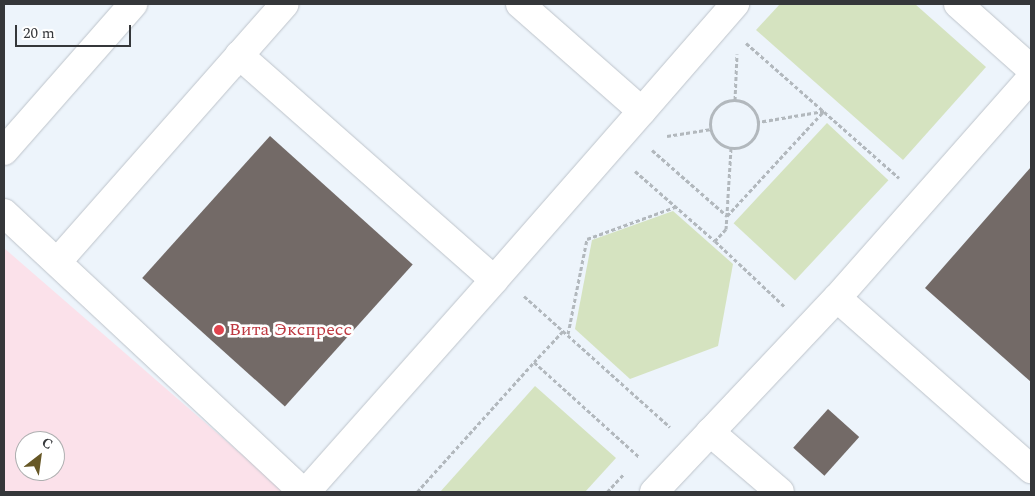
<!DOCTYPE html>
<html>
<head>
<meta charset="utf-8">
<style>
	body { margin:0 }
	#map { position:relative; width:1035px; height:496px; overflow:hidden; background:#edf4fb; font-family:Spectral,serif }
	div>[style] { position:absolute }
	.education>* { inset:0; background:#fbe1ea }
	.green>* { inset:0; background:#d5e3c0; transform-origin:0 0 }
	.building>* { inset:0; background:#736a67; transform-origin:0 0 }
	.path>* { height:3px; margin-top:-1.5px; transform-origin:0; background:repeating-linear-gradient(90deg,#b2b8bd 0 4px,transparent 0 6.5px) }
	.path>.ring { margin:-1.5px; padding:0; box-sizing:content-box; background:none; border:3px solid #b2b8bd; border-radius:50% }
	.roads { filter:drop-shadow(0 0 1px #bdc3ca) drop-shadow(0 0 1px #bdc3ca) }
	.minor>* { height:28px; margin:-14px; padding:0 14px; transform-origin:14px; border-radius:14px; background:#fff }
	.dots>* { width:14px; height:14px; translate:-50% -50%; box-sizing:border-box; border:2px solid #fff; border-radius:50% }
	span { translate:-50% -50%; white-space:nowrap; text-align:center; line-height:1.15; -webkit-text-stroke:5px #fff; paint-order:stroke }
	.health-label { font-size:18px; color:#be3a42 }
	.left { translate:0 -50%; text-align:left }
	.frame { position:absolute; inset:0; border:5px solid #35373a; pointer-events:none }
	.north { position:absolute; left:15px; top:431px; width:50px; height:50px; box-sizing:border-box; background:#fff; border:1px solid #aeafb0; border-radius:50%; rotate:30deg; font-size:14px; font-weight:700; line-height:20px; text-align:center; color:#35373a }
	.north::after { content:''; display:block; margin:auto; width:18px; height:22px; background:#665725; clip-path:polygon(50% 0,100% 100%,50% 72%,0 100%) }
	.scale { position:absolute; left:15px; top:25px; width:116px; height:22px; box-sizing:border-box; border:2px solid #35373a; border-top:0; padding-left:6px; font-size:15px; line-height:18px; white-space:nowrap; color:#35373a; -webkit-text-stroke:4px #fff; paint-order:stroke }
</style>
</head>
<body>
<div id="map">
	<div class="education">
		<i style="clip-path:polygon(evenodd,4px 248px,285px 492px,4px 492px,4px 248px,25px 441px,55px 441px,55px 471px,25px 471px,25px 441px)"></i>
	</div>
	<div class="green">
		<i style="clip-path:polygon(780px 4px,915px 4px,986px 67px,903px 160px,756px 30px)"></i>
		<i style="left:827px;top:123px;width:84px;height:137px;rotate:43deg"></i>
		<i style="clip-path:polygon(673px 211px,733px 264px,718px 346px,630px 379px,575px 329px,592px 240px)"></i>
		<i style="clip-path:polygon(535px 386px,616px 458px,585px 492px,440px 492px)"></i>
	</div>
	<div class="building">
		<i style="left:270px;top:136px;width:192px;height:191px;rotate:42deg"></i>
		<i style="clip-path:polygon(1031px 167px,1031px 382px,925px 288px)"></i>
		<i style="left:828px;top:409px;width:42px;height:52px;rotate:42deg"></i>
	</div>
	<div class="path">
		<i style="left:746px;top:43px;width:204px;rotate:41.4deg"></i>
		<i style="left:735px;top:100px;width:46px;rotate:-87.5deg"></i>
		<i class="ring" style="left:710px;top:100px;width:45px;height:45px"></i>
		<i style="left:667px;top:136px;width:45px;rotate:-9deg"></i>
		<i style="left:731px;top:148px;width:81px;rotate:93.5deg"></i>
		<i style="left:726px;top:229px;width:16px;rotate:133deg"></i>
		<i style="left:715px;top:241px;width:95px;rotate:43.3deg"></i>
		<i style="left:652px;top:150px;width:100px;rotate:41.3deg"></i>
		<i style="left:727px;top:216px;width:143px;rotate:-47.3deg"></i>
		<i style="left:824px;top:111px;width:67px;rotate:170.5deg"></i>
		<i style="left:635px;top:171px;width:106px;rotate:41.2deg"></i>
		<i style="left:524px;top:296px;width:196px;rotate:41.9deg"></i>
		<i style="left:563px;top:331px;width:42px;rotate:133.1deg"></i>
		<i style="left:534px;top:362px;width:142px;rotate:42.1deg"></i>
		<i style="left:568px;top:334px;width:97px;rotate:-78.7deg"></i>
		<i style="left:587px;top:239px;width:94px;rotate:-20deg"></i>
		<i style="left:417px;top:492px;width:175px;rotate:-48deg"></i>
		<i style="left:607px;top:492px;width:25px;rotate:-47deg"></i>
	</div>
	<div class="roads">
		<div class="minor">
			<i style="left:520px;top:4px;width:162px;rotate:41.3deg"></i>
			<i style="left:642px;top:111px;width:142px;rotate:-49deg"></i>
			<i style="left:958px;top:4px;width:98px;rotate:41.7deg"></i>
			<i style="left:239px;top:55px;width:340px;rotate:41.4deg"></i>
			<i style="left:494px;top:280px;width:225px;rotate:-48.8deg"></i>
			<i style="left:1031px;top:78px;width:293px;rotate:131.4deg"></i>
			<i style="left:837px;top:298px;width:259px;rotate:41.4deg"></i>
			<i style="left:4px;top:151px;width:196px;rotate:-48.7deg"></i>
			<i style="left:4px;top:213px;width:409px;rotate:43deg"></i>
			<i style="left:59px;top:260px;width:341px;rotate:-48.6deg"></i>
			<i style="left:710px;top:432px;width:92px;rotate:40.6deg"></i>
			<i style="left:306px;top:492px;width:283px;rotate:-48.4deg"></i>
			<i style="left:654px;top:492px;width:267px;rotate:-46.7deg"></i>
		</div>
	</div>
	<div class="dots">
		<i style="left:219px;top:330px;background:#e0444e"></i>
	</div>
	<div class="health-label">
		<span class="left" style="left:229px;top:330px">Вита Экспресс</span>
	</div>
	<div class="frame"></div>
	<div class="north">С</div>
	<div class="scale">20 m</div>
</div>
</body>
</html>
